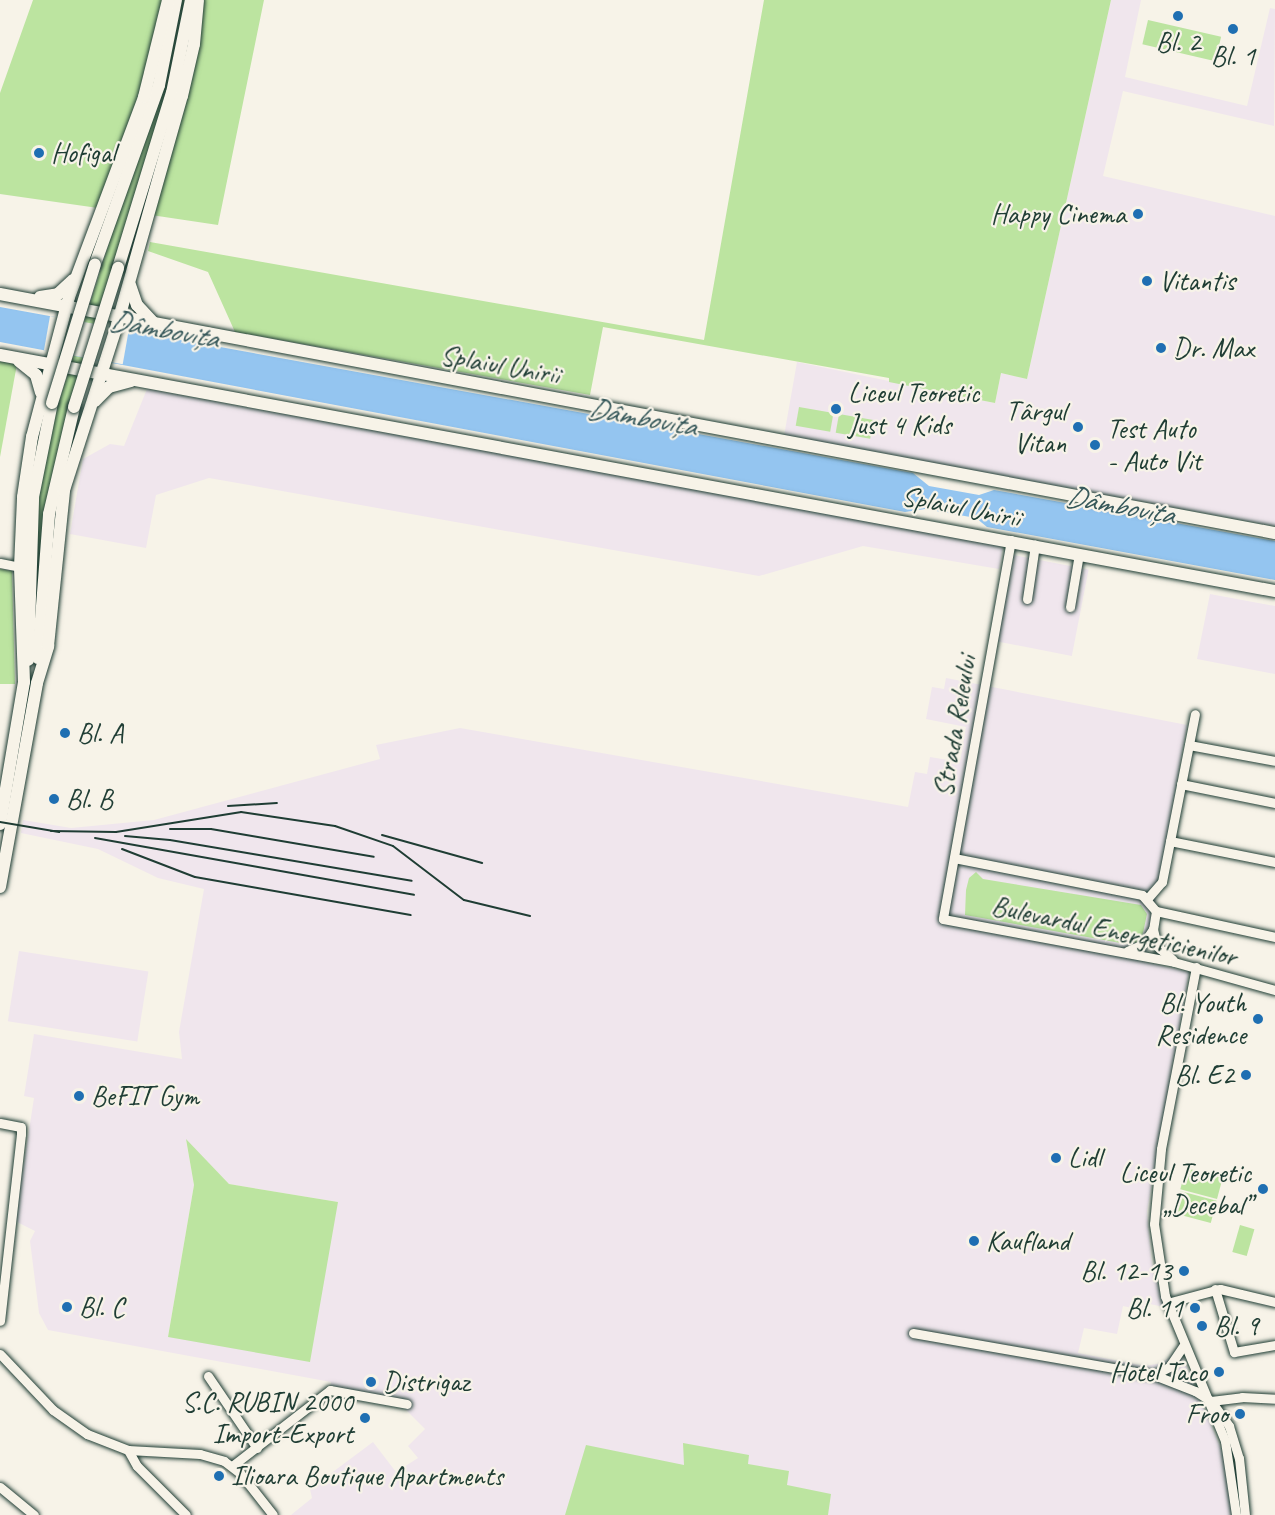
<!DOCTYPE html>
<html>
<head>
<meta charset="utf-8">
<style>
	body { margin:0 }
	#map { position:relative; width:1275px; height:1515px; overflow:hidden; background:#f7f3e8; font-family:Caveat,sans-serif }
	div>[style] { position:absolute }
	.built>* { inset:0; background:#f0e6ed; transform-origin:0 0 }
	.green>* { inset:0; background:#bce4a0; transform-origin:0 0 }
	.water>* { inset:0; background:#94c5f0 }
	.pier>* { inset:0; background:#f7f3e8; transform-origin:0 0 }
	.roads { filter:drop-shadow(0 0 2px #1f3d34) drop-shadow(0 0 2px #1f3d34) }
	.minor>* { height:9px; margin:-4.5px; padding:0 4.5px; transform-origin:4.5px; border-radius:4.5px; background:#f7f3e8 }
	.major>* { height:12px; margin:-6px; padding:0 6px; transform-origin:6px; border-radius:6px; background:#f7f3e8 }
	.rail>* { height:2px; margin:-1px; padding:0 1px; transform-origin:1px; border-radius:1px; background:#1f3d34 }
	.bridges { filter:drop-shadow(0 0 2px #1f3d34) drop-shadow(0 0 2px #1f3d34) }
	.major-bridge>* { height:12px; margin:-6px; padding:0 6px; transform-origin:6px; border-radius:6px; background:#f7f3e8 }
	.dots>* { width:16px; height:16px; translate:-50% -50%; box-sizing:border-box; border:3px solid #f7f3e8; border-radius:50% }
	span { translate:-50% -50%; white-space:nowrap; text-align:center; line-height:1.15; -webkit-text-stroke:4.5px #f7f3e8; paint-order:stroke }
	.poi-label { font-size:28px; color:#1f3d34 }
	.left { translate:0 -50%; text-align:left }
	.right { translate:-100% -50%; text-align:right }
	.street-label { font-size:28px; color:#1f3d34 }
	.water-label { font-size:30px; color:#36585a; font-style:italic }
</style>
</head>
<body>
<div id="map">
	<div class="built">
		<i style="clip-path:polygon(1111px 0,1141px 0,1125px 77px,1247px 106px,1270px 8px,1275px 9px,1274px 126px,1123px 91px,1103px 176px,1275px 216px,1275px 526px,784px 436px,797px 362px,995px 403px,1001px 373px,1027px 379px)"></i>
		<i style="clip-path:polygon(147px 389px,1003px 546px,999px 569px,863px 546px,759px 576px,209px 478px,156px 495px,146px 548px,70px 534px,83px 459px,110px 444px,124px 446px)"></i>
		<i style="left:1014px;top:555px;width:76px;height:88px;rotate:11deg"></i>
		<i style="clip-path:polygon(1210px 594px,1275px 606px,1275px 674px,1197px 659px)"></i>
		<i style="clip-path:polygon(evenodd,946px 678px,1187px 725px,1145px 962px,1189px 972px,1147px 1211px,1151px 1259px,1164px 1307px,1150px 1304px,1146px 1311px,1123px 1306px,1117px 1334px,1084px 1328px,1078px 1353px,1145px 1366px,1162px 1363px,1179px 1349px,1226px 1461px,1232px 1515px,291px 1515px,312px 1498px,310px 1489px,373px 1442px,396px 1472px,418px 1458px,408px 1446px,425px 1429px,402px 1406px,330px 1390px,331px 1382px,48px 1330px,39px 1313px,30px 1241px,35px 1231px,15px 1221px,34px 1098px,24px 1096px,34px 1034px,182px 1059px,179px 1032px,204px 889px,158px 878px,98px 849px,21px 833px,23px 820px,71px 828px,154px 820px,380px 759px,376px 745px,460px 728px,908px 807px,915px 772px,927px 774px,930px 757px,960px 762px,966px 727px,926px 719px,932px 687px,944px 689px,946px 678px,186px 1140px,229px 1184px,338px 1202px,168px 1337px,194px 1185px,186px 1140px)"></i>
		<i style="left:19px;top:951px;width:131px;height:71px;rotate:9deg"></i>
	</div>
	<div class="green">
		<i style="clip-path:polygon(33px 0,264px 0,218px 225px,131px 212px,61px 443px,34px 665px,36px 511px,47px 440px,119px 211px,0 194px,0 93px)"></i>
		<i style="clip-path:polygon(764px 0,1111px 0,1027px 379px,1001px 373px,995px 403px,889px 382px,889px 378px,603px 327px,590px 395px,235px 332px,208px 272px,148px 251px,150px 242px,704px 340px)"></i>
		<i style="left:1148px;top:20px;width:75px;height:25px;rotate:13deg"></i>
		<i style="clip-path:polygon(0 361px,17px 364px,0 457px)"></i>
		<i style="left:799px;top:407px;width:35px;height:19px;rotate:10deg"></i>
		<i style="left:839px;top:414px;width:35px;height:19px;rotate:10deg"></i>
		<i style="clip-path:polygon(0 569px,12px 571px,15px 684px,0 684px)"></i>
		<i style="clip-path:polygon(976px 872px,983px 879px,1141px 905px,1147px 914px,1143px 933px,1138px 942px,1126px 944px,965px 915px,966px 890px,969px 878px)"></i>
		<i style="clip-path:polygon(186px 1139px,229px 1184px,338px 1202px,310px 1362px,168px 1337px,194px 1185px)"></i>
		<i style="left:1186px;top:1168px;width:38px;height:22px;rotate:15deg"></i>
		<i style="left:1180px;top:1191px;width:38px;height:23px;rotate:15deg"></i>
		<i style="left:1240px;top:1225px;width:15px;height:28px;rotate:16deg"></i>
		<i style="clip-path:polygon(683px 1443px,749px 1455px,748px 1464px,789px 1471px,787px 1485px,831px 1494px,828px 1515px,565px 1515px,586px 1445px,684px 1465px)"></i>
	</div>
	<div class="water">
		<i style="clip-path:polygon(0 307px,913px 473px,929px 486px,979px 495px,994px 490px,1275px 541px,1275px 580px,987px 527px,976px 518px,925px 509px,905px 512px,0 342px)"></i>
	</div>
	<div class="pier">
		<i style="left:50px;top:316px;width:80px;height:35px;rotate:10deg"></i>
	</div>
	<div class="roads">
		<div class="minor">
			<i style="left:1011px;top:540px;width:385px;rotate:100.2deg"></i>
			<i style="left:943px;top:919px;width:235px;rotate:10.5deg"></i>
			<i style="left:1174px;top:962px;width:105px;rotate:15.5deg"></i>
			<i style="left:0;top:563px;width:20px;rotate:11deg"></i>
			<i style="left:1027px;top:599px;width:55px;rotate:-81.6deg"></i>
			<i style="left:1070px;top:607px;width:54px;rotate:-80.4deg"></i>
			<i style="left:1189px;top:745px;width:87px;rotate:10.5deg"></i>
			<i style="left:1181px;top:784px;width:96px;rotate:11.4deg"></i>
			<i style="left:1170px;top:841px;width:107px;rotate:11.3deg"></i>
			<i style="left:954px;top:858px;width:192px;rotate:11.1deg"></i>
			<i style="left:1142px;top:895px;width:21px;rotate:49deg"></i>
			<i style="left:1156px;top:911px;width:18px;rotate:99deg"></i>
			<i style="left:1153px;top:929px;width:18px;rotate:124deg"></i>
			<i style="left:1143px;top:944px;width:17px;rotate:156deg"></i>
			<i style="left:1147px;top:899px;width:23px;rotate:-49deg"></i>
			<i style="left:1162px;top:882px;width:171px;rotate:-78.9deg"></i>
			<i style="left:1156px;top:911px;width:122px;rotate:12.3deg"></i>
			<i style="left:1153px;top:929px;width:17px;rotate:77deg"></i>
			<i style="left:1157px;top:946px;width:21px;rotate:41deg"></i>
			<i style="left:1196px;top:967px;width:185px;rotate:100.9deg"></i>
			<i style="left:1161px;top:1149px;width:75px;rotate:95.3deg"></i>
			<i style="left:1154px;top:1224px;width:73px;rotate:81.3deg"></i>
			<i style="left:1165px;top:1296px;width:157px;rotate:67.5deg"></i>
			<i style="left:1225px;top:1441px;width:75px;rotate:81.5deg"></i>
			<i style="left:0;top:1123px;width:21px;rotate:11deg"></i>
			<i style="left:21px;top:1127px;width:7px;rotate:90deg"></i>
			<i style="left:21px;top:1134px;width:188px;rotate:96.4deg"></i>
			<i style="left:1215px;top:1289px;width:66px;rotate:73.2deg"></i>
			<i style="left:1234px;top:1352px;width:42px;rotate:-9.7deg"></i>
			<i style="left:1167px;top:1303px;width:55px;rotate:-14.8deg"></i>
			<i style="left:1220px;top:1289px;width:57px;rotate:13.3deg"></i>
			<i style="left:913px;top:1333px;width:245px;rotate:9.9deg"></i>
			<i style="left:1154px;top:1375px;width:44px;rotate:21.3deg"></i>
			<i style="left:1195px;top:1391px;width:19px;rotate:32deg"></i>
			<i style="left:1211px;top:1401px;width:31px;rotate:54deg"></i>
			<i style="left:1229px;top:1426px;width:34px;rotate:73deg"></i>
			<i style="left:1239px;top:1458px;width:57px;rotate:84deg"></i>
			<i style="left:0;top:1354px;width:77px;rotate:46.6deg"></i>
			<i style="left:53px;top:1410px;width:42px;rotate:35.2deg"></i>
			<i style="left:87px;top:1434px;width:44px;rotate:21.3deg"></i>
			<i style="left:128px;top:1450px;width:72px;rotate:3.2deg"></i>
			<i style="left:200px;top:1454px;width:25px;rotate:16deg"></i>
			<i style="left:224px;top:1461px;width:20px;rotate:37deg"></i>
			<i style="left:240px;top:1473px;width:53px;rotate:51.8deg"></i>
			<i style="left:1154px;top:1375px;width:17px;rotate:-28deg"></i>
			<i style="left:1169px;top:1367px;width:25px;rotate:-56deg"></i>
			<i style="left:208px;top:1376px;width:87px;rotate:55.8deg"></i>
			<i style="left:1211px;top:1401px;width:31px;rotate:-7deg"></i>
			<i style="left:1242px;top:1397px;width:33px;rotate:3deg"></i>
			<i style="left:128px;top:1450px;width:18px;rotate:61deg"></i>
			<i style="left:137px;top:1466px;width:69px;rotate:45deg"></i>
			<i style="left:232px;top:1466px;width:124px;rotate:-37.8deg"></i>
			<i style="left:330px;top:1390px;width:78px;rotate:10.3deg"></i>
			<i style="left:0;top:1487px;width:44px;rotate:39.5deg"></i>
		</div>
		<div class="major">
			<i style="left:95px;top:264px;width:190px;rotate:-70.3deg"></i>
			<i style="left:159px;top:85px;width:87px;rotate:-78.7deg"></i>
			<i style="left:118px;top:268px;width:183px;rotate:-72.9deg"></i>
			<i style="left:172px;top:93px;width:95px;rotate:-78.5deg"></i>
			<i style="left:130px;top:285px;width:21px;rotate:71deg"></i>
			<i style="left:137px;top:305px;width:23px;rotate:47deg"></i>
			<i style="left:0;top:294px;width:1297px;rotate:10.62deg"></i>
			<i style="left:40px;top:297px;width:18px;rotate:-9deg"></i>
			<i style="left:58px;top:294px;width:21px;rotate:-43deg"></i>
			<i style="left:0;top:355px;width:1297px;rotate:10.49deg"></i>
			<i style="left:19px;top:361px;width:22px;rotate:39deg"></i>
			<i style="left:36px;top:375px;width:18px;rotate:74deg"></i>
			<i style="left:95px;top:401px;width:20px;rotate:-45deg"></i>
			<i style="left:109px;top:387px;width:23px;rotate:-15deg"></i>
			<i style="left:38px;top:658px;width:144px;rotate:-85.6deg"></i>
			<i style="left:49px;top:514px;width:110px;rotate:-76.8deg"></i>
			<i style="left:28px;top:660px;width:163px;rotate:-88.2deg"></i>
			<i style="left:33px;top:497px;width:96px;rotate:-78.6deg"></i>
			<i style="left:0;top:824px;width:144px;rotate:-80.4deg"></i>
			<i style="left:24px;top:682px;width:115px;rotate:-92deg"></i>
			<i style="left:20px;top:567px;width:70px;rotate:-87.5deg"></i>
			<i style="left:23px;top:497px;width:61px;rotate:-81.5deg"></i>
			<i style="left:32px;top:437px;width:145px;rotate:-75.2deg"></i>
			<i style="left:69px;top:297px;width:214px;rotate:-69.4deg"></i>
			<i style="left:144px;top:97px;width:100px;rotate:-76.1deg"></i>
			<i style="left:0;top:887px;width:207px;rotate:-79.7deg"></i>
			<i style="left:37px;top:683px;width:39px;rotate:-73deg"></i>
			<i style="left:48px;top:646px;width:157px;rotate:-84.1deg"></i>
			<i style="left:64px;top:490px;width:173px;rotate:-72.2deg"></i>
			<i style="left:117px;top:325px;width:238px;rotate:-74.2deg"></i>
			<i style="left:182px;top:96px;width:53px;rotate:-77deg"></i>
			<i style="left:194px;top:44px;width:44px;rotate:-84.8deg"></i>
		</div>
	</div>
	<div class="rail">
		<i style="left:228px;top:806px;width:49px;rotate:-3.5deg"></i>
		<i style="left:0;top:822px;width:60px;rotate:9.6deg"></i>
		<i style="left:170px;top:829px;width:41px"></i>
		<i style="left:211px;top:829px;width:165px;rotate:9.7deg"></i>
		<i style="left:51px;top:831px;width:65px;rotate:0.9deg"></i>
		<i style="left:116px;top:832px;width:127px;rotate:-9.1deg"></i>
		<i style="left:241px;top:812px;width:95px;rotate:8.5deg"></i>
		<i style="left:335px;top:826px;width:61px;rotate:19deg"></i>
		<i style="left:393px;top:846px;width:89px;rotate:37.3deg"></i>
		<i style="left:464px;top:900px;width:68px;rotate:13.6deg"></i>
		<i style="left:382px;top:835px;width:104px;rotate:15.6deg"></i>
		<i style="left:125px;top:836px;width:45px;rotate:5.1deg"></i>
		<i style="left:170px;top:840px;width:245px;rotate:9.6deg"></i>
		<i style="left:95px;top:838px;width:324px;rotate:10.1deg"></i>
		<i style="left:122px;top:849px;width:78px;rotate:21deg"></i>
		<i style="left:195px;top:877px;width:219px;rotate:10deg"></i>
	</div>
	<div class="bridges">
		<div class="major-bridge">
			<i style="left:52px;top:403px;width:145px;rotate:-72.8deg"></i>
			<i style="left:74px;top:407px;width:146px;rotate:-72.4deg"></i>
		</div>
	</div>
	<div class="dots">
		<i style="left:1178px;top:16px;background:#1f6fb2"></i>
		<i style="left:1233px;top:29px;background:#1f6fb2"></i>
		<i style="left:39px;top:153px;background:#1f6fb2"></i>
		<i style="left:1138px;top:214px;background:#1f6fb2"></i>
		<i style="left:1147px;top:281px;background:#1f6fb2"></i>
		<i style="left:1161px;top:348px;background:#1f6fb2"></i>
		<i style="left:836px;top:409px;background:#1f6fb2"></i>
		<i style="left:1078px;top:427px;background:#1f6fb2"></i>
		<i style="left:1095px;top:445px;background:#1f6fb2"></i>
		<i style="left:65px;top:733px;background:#1f6fb2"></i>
		<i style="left:54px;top:799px;background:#1f6fb2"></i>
		<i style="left:1258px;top:1019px;background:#1f6fb2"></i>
		<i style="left:1246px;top:1075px;background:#1f6fb2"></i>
		<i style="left:79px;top:1096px;background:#1f6fb2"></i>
		<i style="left:1056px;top:1158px;background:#1f6fb2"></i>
		<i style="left:1263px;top:1189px;background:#1f6fb2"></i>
		<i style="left:974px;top:1241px;background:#1f6fb2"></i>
		<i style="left:1184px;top:1271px;background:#1f6fb2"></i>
		<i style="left:67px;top:1307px;background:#1f6fb2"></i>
		<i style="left:1195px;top:1308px;background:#1f6fb2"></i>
		<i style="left:1202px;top:1326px;background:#1f6fb2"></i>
		<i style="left:1219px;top:1372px;background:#1f6fb2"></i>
		<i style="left:371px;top:1382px;background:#1f6fb2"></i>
		<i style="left:1240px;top:1414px;background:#1f6fb2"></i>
		<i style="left:365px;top:1418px;background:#1f6fb2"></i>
		<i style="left:219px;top:1476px;background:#1f6fb2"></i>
	</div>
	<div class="poi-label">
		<span style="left:1178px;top:42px">Bl. 2</span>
		<span style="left:1233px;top:56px">Bl. 1</span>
		<span class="left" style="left:51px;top:153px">Hofigal</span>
		<span class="right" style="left:1126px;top:214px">Happy Cinema</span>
		<span class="left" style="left:1159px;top:281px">Vitantis</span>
		<span class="left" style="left:1173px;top:348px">Dr. Max</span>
		<span class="left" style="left:848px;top:409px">Liceul Teoretic<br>Just 4 Kids</span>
		<span class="right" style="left:1066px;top:427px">Târgul<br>Vitan</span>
		<span class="left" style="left:1107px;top:445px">Test Auto<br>- Auto Vit</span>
		<span class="left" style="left:77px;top:733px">Bl. A</span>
		<span class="left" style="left:66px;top:799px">Bl. B</span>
		<span class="right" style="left:1246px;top:1019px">Bl. Youth<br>Residence</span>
		<span class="right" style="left:1234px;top:1075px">Bl. E2</span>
		<span class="left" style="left:91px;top:1096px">BeFIT Gym</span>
		<span class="left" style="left:1068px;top:1158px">Lidl</span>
		<span class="right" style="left:1251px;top:1189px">Liceul Teoretic<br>„Decebal”</span>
		<span class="left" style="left:986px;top:1241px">Kaufland</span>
		<span class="right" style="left:1172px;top:1271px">Bl. 12-13</span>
		<span class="left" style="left:79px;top:1307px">Bl. C</span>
		<span class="right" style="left:1183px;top:1308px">Bl. 11</span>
		<span class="left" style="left:1214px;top:1326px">Bl. 9</span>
		<span class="right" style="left:1207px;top:1372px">Hotel Taco</span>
		<span class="left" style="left:383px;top:1382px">Distrigaz</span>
		<span class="right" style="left:353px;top:1418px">S.C. RUBIN 2000<br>Import-Export</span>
		<span class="right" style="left:1228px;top:1414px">Froo</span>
		<span class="left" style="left:231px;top:1476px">Ilioara Boutique Apartments</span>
	</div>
	<div class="street-label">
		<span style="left:500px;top:365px;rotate:10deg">Splaiul Unirii</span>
		<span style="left:961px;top:507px;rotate:11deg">Splaiul Unirii</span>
		<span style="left:955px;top:726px;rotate:-80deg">Strada Releului</span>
		<span style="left:1114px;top:931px;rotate:12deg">Bulevardul Energeticienilor</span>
	</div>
	<div class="water-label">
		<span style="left:164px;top:329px;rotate:10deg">Dâmbovița</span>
		<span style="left:642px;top:417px;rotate:10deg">Dâmbovița</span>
		<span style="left:1120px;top:505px;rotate:10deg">Dâmbovița</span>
	</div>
</div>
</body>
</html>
